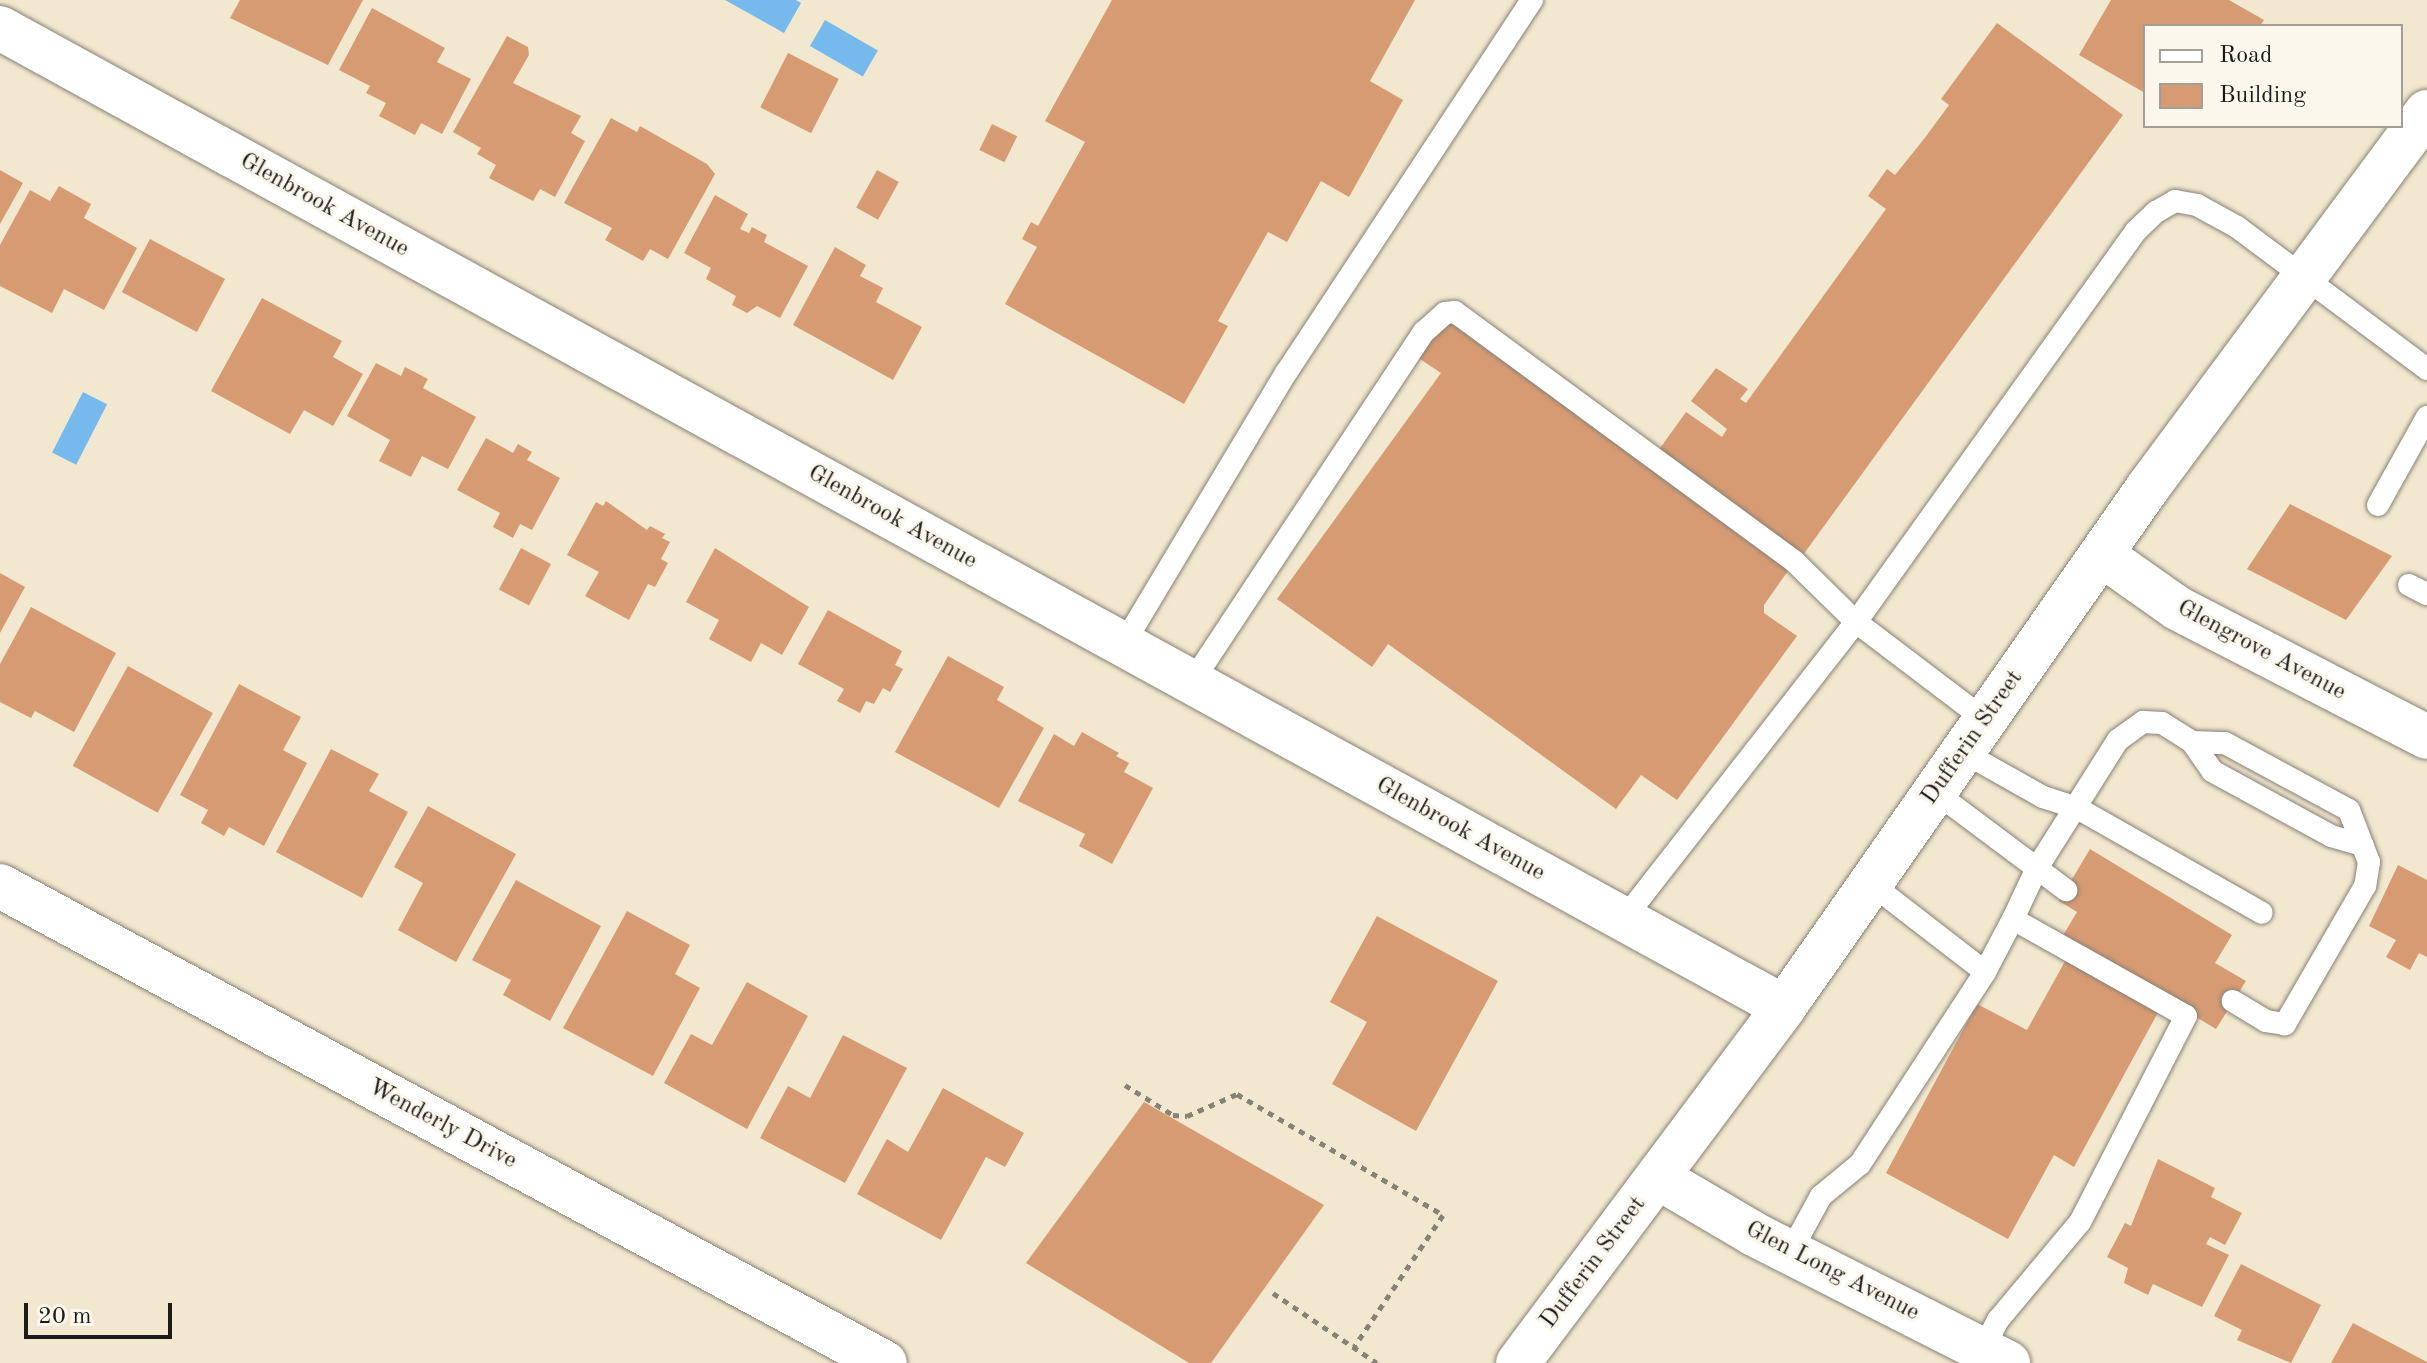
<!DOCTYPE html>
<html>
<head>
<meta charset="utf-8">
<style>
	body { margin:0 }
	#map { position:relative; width:2427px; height:1363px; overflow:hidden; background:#f2e8cf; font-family:"Old Standard TT",serif }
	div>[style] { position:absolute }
	.water>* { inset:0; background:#76b9ec; transform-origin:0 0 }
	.building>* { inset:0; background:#d79b74; transform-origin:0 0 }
	.path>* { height:5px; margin-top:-2.5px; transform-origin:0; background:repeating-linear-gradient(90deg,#878276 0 6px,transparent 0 12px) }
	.roads { filter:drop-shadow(0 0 2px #878276) drop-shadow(0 0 2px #878276) }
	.lane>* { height:22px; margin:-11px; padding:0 11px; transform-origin:11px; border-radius:11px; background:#fff }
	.street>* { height:44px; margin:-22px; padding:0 22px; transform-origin:22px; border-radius:22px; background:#fff }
	.secondary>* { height:44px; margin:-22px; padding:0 22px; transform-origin:22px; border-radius:22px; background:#fff }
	span { translate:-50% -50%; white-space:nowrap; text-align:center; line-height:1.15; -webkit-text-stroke:6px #fbf7ec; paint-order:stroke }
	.street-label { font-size:24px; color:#1c1c1c }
	.legend { position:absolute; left:2143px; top:24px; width:260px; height:104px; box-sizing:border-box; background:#fbf7ec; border:2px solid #a29f99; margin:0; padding:10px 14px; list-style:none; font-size:24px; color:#1c1c1c }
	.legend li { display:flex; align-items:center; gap:16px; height:40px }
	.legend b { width:40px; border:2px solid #a29f99 }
	.scale { position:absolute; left:24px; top:1303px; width:148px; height:36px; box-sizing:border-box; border:4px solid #1c1c1c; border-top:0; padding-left:10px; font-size:24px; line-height:28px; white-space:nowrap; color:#1c1c1c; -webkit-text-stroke:6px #fbf7ec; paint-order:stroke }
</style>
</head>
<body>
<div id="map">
	<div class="water">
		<i style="clip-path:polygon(725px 0,796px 0,801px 3px,784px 33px)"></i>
		<i style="left:825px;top:20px;width:61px;height:30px;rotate:30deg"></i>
		<i style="left:83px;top:392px;width:27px;height:68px;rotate:27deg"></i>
	</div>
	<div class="building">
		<i style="clip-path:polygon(240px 0,363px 0,328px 65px,230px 18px)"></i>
		<i style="clip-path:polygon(1112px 0,1415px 0,1370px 81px,1403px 100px,1349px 197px,1321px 181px,1287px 242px,1268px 232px,1218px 321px,1228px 326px,1184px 404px,1005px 304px,1037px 247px,1022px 239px,1031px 222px,1038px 226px,1085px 142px,1045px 121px)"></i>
		<i style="clip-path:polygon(2111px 0,2229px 0,2264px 20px,2260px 26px,2145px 26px,2145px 93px,2079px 55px)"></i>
		<i style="clip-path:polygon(372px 8px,445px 48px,437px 62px,471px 79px,442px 134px,421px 123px,415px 135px,379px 116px,386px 103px,366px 93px,370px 86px,339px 70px)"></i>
		<i style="clip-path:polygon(1997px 23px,2123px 115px,1803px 555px,1658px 451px,1686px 412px,1722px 437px,1727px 429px,1691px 401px,1716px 368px,1748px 389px,1740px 399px,1746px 403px,1886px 209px,1868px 196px,1887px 169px,1895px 175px,1924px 139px,1949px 105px,1941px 99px)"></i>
		<i style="clip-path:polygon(507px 36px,528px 47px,529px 55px,513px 83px,581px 116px,571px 133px,585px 141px,555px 197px,540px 189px,533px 201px,489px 178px,496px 165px,477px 154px,481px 148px,453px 132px)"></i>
		<i style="left:788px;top:53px;width:57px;height:61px;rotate:27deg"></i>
		<i style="clip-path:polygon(611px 118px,637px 132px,640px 126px,707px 164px,715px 174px,668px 259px,650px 249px,643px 261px,605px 240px,612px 228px,564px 203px)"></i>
		<i style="left:992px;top:124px;width:28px;height:29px;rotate:26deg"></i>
		<i style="clip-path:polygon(0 170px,23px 183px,0 224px)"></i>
		<i style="left:877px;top:170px;width:25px;height:43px;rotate:29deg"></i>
		<i style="clip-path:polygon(59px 186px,91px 204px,84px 218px,137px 248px,104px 310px,64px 289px,52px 313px,0 286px,0 245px,30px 190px,50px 201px)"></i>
		<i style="clip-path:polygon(715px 195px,748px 214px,740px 229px,749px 233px,752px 227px,767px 235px,764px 242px,808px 266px,780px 318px,757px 306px,747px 313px,732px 305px,736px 296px,706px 279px,711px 268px,684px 253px)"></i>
		<i style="left:150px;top:239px;width:85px;height:60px;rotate:28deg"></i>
		<i style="clip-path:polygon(835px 247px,866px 265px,860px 276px,883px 288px,876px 302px,922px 327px,893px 380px,793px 325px)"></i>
		<i style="clip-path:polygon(262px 298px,342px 341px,333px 357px,363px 374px,333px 426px,304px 410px,290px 434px,211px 391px)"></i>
		<i style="clip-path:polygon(1448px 316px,1790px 568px,1764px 605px,1764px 613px,1797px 636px,1677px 800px,1641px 775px,1616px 809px,1388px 644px,1372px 667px,1277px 599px,1441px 373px,1417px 357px)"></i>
		<i style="clip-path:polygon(376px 363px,401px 376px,405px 367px,428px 379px,423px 388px,476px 417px,448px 469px,422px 456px,411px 477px,379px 461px,390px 440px,347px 416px)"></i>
		<i style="clip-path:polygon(486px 438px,513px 453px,518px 444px,532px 452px,527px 460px,560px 478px,532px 530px,520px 524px,513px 538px,493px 527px,500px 513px,457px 490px)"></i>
		<i style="clip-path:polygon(606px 501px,647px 530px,650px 526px,665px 534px,662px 538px,670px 542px,661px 559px,668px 563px,655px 587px,648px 584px,629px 620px,585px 596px,599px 572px,567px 555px,596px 502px,603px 506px)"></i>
		<i style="clip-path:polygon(2290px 504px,2392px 556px,2346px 620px,2247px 569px)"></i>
		<i style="left:521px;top:548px;width:34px;height:47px;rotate:28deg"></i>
		<i style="clip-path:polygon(715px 548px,809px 607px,782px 655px,761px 643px,751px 662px,709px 639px,719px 620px,686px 602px)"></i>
		<i style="clip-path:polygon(0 573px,25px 587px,0 633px)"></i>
		<i style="clip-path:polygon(31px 607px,116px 653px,74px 732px,35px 711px,31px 718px,0 702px,0 664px)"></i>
		<i style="clip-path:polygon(828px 610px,902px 651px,895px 665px,903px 669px,890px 692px,883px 688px,874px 704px,866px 701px,860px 713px,837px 701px,844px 689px,798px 664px)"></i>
		<i style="clip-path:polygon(948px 656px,1004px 687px,997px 700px,1044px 728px,999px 808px,895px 752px)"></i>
		<i style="left:128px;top:666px;width:97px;height:114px;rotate:29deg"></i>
		<i style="clip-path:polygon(239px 684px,301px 717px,283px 750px,307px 763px,264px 846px,229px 827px,224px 836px,201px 823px,208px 810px,180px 795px)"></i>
		<i style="clip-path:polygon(1082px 732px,1119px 753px,1116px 756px,1129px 763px,1124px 772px,1153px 788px,1112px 864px,1079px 846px,1085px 834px,1018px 801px,1054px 734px,1074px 746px)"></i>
		<i style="clip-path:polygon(331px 749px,379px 774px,369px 791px,408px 812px,362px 898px,276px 852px)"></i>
		<i style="clip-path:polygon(428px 806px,516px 854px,456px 962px,398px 930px,423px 883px,394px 867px)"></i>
		<i style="clip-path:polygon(2090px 849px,2232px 935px,2215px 963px,2246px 981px,2216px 1029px,2062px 937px,2077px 912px,2059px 901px)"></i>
		<i style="clip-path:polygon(2398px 865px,2427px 880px,2427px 957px,2419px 953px,2410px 970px,2386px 957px,2396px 940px,2369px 926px)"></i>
		<i style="clip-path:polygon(516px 880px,601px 926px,550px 1021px,503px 995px,511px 980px,472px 960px)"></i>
		<i style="clip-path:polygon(627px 911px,690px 945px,675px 974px,700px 988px,653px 1076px,563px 1028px)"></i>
		<i style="clip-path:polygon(1377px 916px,1498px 981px,1416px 1131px,1332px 1084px,1367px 1022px,1330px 1002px)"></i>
		<i style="clip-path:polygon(2069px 954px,2162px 1005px,2074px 1167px,2054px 1155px,2008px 1239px,1886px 1173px,1977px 1004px,2027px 1030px)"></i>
		<i style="clip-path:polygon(747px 982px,808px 1016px,747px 1129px,664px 1083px,691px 1034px,712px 1045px)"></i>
		<i style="clip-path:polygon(843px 1035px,907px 1068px,845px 1183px,760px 1138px,788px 1086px,810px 1098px)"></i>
		<i style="clip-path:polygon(943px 1088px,1024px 1133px,1005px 1167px,986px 1157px,941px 1240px,857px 1194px,887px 1139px,908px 1152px)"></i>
		<i style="clip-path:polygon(1144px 1102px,1324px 1205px,1211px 1363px,1189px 1363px,1026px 1263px)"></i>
		<i style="clip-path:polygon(2158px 1159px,2215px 1188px,2211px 1197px,2242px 1213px,2225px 1245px,2210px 1237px,2206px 1244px,2229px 1255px,2202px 1307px,2153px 1284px,2148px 1295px,2124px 1283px,2128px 1268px,2107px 1257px,2125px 1223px,2131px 1226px)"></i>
		<i style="clip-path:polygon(2241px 1264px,2321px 1305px,2291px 1363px,2237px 1340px,2242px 1330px,2214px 1316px)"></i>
		<i style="clip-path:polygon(2353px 1323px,2427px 1362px,2427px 1363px,2331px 1363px)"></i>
	</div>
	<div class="path">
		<i style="left:1125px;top:1085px;width:57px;rotate:32deg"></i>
		<i style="left:1173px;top:1115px;width:14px;rotate:4deg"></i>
		<i style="left:1187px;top:1116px;width:55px;rotate:-23.7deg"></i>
		<i style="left:1237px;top:1094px;width:239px;rotate:30.4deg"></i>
		<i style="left:1443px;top:1215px;width:159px;rotate:124deg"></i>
		<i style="left:1273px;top:1293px;width:125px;rotate:33.9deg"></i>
	</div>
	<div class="roads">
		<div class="lane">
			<i style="left:2378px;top:505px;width:101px;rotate:-60.9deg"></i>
			<i style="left:2409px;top:585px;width:20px;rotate:27deg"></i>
			<i style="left:1123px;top:645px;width:317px;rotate:-59.1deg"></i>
			<i style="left:1286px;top:373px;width:447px;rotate:-56.6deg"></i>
			<i style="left:1192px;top:682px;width:420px;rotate:-56.5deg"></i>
			<i style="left:1424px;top:332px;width:28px;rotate:-42deg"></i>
			<i style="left:1445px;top:313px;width:10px;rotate:-6deg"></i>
			<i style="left:1455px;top:312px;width:422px;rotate:36.3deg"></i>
			<i style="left:1795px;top:562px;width:86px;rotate:44.5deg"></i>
			<i style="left:1856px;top:622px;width:162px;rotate:37.2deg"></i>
			<i style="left:2192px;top:742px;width:33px;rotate:2deg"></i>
			<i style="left:2225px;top:743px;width:141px;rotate:28.4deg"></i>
			<i style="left:2349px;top:810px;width:56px;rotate:69deg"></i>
			<i style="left:2369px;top:862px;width:24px;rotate:99deg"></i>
			<i style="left:2365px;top:886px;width:160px;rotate:120.1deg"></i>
			<i style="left:2285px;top:1024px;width:19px;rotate:-171deg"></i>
			<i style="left:2266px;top:1021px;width:39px;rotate:-149deg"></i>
			<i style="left:1963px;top:752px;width:92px;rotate:29.4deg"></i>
			<i style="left:2043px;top:797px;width:38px;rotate:18deg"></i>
			<i style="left:2079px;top:809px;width:210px;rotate:29.6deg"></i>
			<i style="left:1935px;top:792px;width:164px;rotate:36.8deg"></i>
			<i style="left:1870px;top:883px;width:145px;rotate:37.7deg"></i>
			<i style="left:1985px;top:972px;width:60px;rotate:-62.2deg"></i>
			<i style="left:2013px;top:919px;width:198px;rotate:29.3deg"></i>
			<i style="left:2186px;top:1016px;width:232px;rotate:117.2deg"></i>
			<i style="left:2080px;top:1222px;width:128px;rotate:129.9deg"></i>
			<i style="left:1998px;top:1320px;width:34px;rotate:117deg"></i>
			<i style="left:2013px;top:919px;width:56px;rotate:-64.8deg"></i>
			<i style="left:2037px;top:868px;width:151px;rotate:-57.7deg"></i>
			<i style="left:2118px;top:740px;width:31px;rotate:-36deg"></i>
			<i style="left:2143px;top:722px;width:19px;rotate:3deg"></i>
			<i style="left:2162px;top:723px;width:36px;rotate:32deg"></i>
			<i style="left:2192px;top:742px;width:35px;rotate:55deg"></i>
			<i style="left:2212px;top:771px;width:136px;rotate:28.6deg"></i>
			<i style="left:2331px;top:836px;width:33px;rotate:16deg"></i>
			<i style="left:1623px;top:920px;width:378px;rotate:-52deg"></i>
			<i style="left:1856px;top:622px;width:481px;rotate:-54.4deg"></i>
			<i style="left:2136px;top:231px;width:28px;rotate:-44deg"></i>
			<i style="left:2156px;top:212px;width:22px;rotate:-30deg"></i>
			<i style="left:2175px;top:201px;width:22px;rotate:10deg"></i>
			<i style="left:2197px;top:205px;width:46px;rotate:28.8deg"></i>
			<i style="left:2237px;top:227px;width:237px;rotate:36.8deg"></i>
			<i style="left:1792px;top:1249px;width:60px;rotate:-61.3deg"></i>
			<i style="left:1821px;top:1196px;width:50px;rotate:-39.4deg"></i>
			<i style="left:1860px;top:1164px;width:229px;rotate:-56.9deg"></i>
		</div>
		<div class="street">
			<i style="left:0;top:28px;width:2035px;rotate:28.76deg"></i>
			<i style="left:2102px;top:555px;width:92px;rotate:35.2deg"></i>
			<i style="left:2177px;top:608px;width:281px;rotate:27.3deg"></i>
			<i style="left:0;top:886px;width:1005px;rotate:28.32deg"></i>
			<i style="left:1659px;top:1178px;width:110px;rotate:30.5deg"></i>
			<i style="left:1754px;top:1234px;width:285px;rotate:26.9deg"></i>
		</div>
		<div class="secondary">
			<i style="left:1518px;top:1363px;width:444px;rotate:-53.2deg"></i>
			<i style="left:1784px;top:1007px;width:636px;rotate:-54.99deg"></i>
			<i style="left:2149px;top:486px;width:466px;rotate:-53.4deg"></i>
		</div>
	</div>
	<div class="street-label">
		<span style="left:324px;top:206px;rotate:29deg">Glenbrook Avenue</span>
		<span style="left:892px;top:518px;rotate:29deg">Glenbrook Avenue</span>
		<span style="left:2261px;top:651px;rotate:28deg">Glengrove Avenue</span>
		<span style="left:1973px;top:738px;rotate:-55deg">Dufferin Street</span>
		<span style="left:1460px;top:830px;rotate:29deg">Glenbrook Avenue</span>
		<span style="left:442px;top:1125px;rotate:28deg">Wenderly Drive</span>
		<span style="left:1594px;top:1263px;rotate:-53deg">Dufferin Street</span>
		<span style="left:1832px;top:1272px;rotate:27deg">Glen Long Avenue</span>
	</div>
	<ul class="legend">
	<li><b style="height:10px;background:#fff"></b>Road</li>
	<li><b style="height:22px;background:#d79b74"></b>Building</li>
	</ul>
	<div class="scale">20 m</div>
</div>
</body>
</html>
